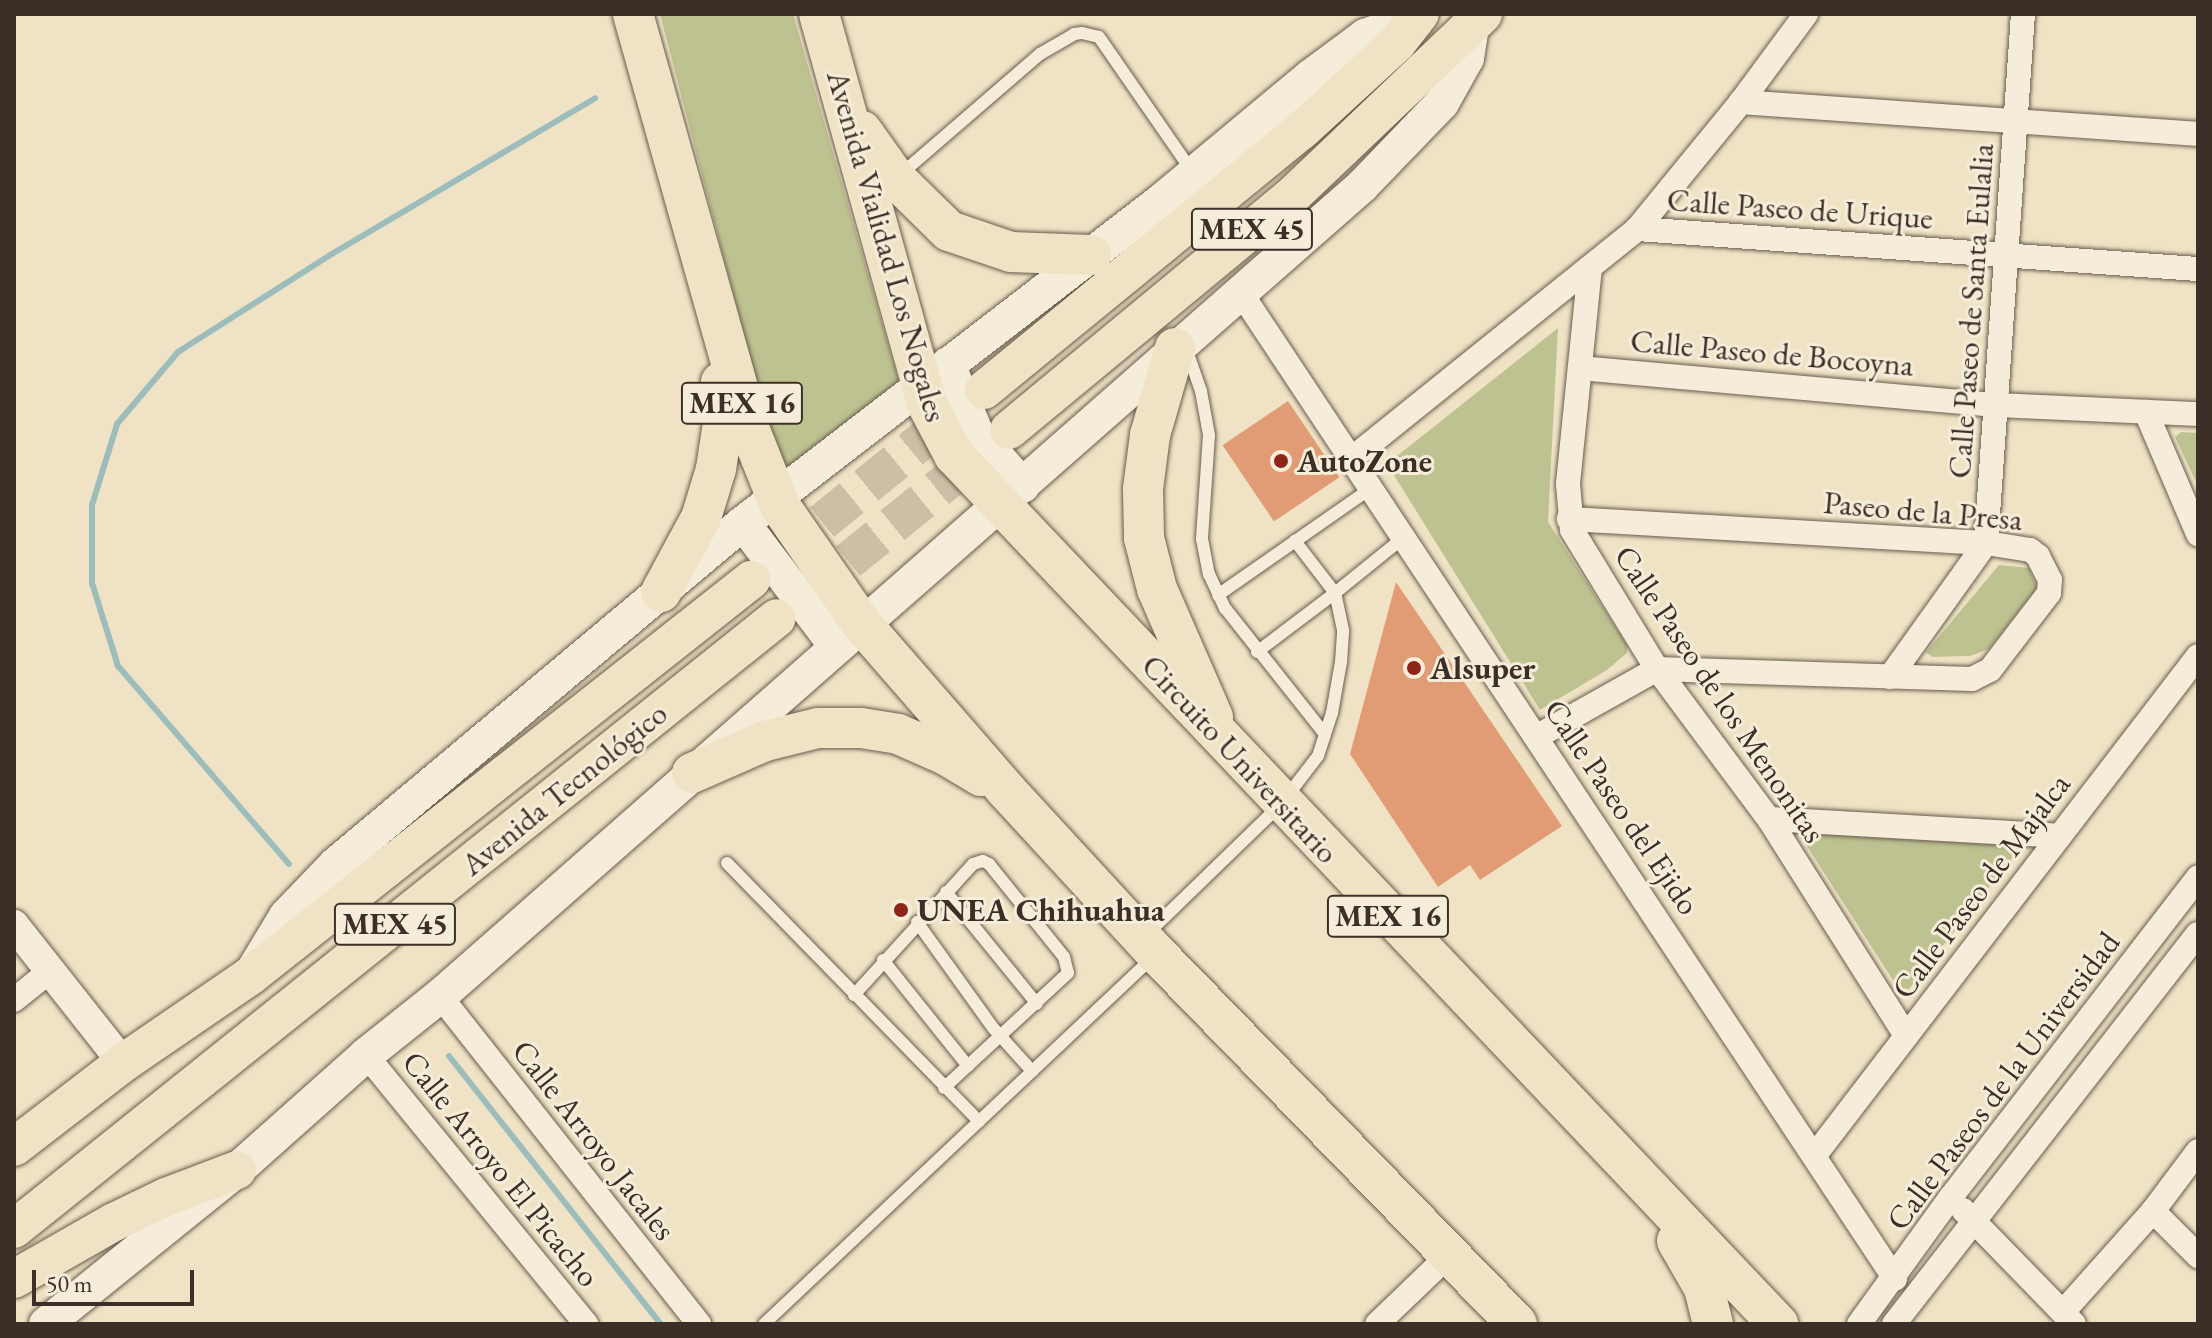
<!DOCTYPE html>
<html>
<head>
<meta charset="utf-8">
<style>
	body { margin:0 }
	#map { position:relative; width:2212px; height:1338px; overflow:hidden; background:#f0e3c5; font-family:"EB Garamond",serif }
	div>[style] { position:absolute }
	.green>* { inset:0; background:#bec291 }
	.stream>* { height:6px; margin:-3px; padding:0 3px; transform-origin:3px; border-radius:3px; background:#9dbdbd }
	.building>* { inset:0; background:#e29c75; transform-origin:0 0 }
	.primary-tunnel>* { height:38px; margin-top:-19px; transform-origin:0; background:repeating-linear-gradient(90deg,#ccbfa5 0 38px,transparent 0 57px) }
	.roads { filter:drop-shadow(0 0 2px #695c4e) drop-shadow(0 0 2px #695c4e) }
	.service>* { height:12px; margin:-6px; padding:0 6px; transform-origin:6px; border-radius:6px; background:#f5edd9 }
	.minor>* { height:24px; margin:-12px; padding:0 12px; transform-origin:12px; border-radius:12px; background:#f5edd9 }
	.tertiary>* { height:30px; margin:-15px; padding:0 15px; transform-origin:15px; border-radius:15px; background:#f5edd9 }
	.secondary>* { height:34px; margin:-17px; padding:0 17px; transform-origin:17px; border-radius:17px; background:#f5edd9 }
	.primary>* { height:38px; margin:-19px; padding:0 19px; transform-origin:19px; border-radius:19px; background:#f0e3c5 }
	.trunk>* { height:40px; margin:-20px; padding:0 20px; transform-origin:20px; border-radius:20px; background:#f0e3c5 }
	.dots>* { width:22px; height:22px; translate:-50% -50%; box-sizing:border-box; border:4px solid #f5edd9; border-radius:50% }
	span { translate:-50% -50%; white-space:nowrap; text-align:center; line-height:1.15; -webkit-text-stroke:6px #f5edd9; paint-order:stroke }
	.shield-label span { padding:2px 6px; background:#f5edd9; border:2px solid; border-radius:6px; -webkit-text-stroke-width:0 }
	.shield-label { font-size:30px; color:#3c2f27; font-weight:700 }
	.street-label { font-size:32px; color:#3c2f27 }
	.poi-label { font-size:32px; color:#3c2f27; font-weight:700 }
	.left { translate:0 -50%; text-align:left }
	.frame { position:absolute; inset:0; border:16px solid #3c2f27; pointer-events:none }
	.scale { position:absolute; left:32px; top:1270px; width:162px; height:36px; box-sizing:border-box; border:4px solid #3c2f27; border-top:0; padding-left:10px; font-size:24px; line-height:28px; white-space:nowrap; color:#3c2f27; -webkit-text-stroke:6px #f5edd9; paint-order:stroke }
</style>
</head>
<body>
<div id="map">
	<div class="green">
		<i style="clip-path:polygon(660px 14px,793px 14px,901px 389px,782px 481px)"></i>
		<i style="clip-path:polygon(1558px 328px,1548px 522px,1627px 645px,1627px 653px,1607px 670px,1540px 710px,1387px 464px)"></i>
		<i style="clip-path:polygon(2181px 432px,2198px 433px,2198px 486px,2175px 437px)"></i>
		<i style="clip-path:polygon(1999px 565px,2029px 568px,2037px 588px,1989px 649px,1970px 656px,1932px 657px,1926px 652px)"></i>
		<i style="clip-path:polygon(1807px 833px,2004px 845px,2016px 853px,1909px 989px,1898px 988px,1803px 840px)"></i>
	</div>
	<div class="stream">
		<i style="left:289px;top:864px;width:262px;rotate:-130.8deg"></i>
		<i style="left:118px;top:666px;width:87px;rotate:-107.4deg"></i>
		<i style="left:92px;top:583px;width:78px;rotate:-90deg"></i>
		<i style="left:92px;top:505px;width:85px;rotate:-72.8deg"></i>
		<i style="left:117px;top:424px;width:94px;rotate:-49.7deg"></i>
		<i style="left:178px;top:352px;width:180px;rotate:-32.5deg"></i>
		<i style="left:330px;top:255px;width:308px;rotate:-30.6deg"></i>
		<i style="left:449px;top:1056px;width:342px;rotate:51.7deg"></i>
	</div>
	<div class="building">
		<i style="left:1288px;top:401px;width:92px;height:79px;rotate:56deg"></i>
		<i style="clip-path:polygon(1396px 582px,1562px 826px,1480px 880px,1470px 865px,1438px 887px,1350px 754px)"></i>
	</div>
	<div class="primary-tunnel">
		<i style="left:778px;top:558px;width:239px;rotate:-39.2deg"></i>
		<i style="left:804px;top:597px;width:238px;rotate:-39deg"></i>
	</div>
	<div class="roads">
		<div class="service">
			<i style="left:901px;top:174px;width:184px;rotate:-40.8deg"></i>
			<i style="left:1040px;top:54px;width:39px;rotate:-30deg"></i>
			<i style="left:1074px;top:34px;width:8px;rotate:-7deg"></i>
			<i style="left:1082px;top:33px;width:17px;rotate:13deg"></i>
			<i style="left:1099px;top:37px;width:165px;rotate:55.3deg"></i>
			<i style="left:1186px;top:348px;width:46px;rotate:70.8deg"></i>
			<i style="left:1201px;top:391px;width:45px;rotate:79.7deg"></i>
			<i style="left:1209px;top:435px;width:104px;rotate:93.9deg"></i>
			<i style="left:1202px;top:539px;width:36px;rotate:79deg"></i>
			<i style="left:1209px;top:574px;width:38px;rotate:65deg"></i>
			<i style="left:1225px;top:608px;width:161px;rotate:51.6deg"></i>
			<i style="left:1218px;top:595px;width:185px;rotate:-34.9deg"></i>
			<i style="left:1257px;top:652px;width:98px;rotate:-37.1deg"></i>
			<i style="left:1335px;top:593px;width:66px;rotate:-127.6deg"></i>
			<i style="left:727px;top:863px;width:361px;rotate:45.7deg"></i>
			<i style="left:946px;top:892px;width:144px;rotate:50.9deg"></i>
			<i style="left:917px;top:922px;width:132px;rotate:54.3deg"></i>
			<i style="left:994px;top:1029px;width:57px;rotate:47.9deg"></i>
			<i style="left:1145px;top:936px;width:190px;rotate:-44.1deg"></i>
			<i style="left:1281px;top:804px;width:61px;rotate:-52.4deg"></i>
			<i style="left:1318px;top:756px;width:45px;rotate:-72deg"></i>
			<i style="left:1332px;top:713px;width:52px;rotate:-80deg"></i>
			<i style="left:1341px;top:662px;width:32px;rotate:-86deg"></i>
			<i style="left:1343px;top:630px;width:38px;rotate:-102deg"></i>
			<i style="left:1335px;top:593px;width:87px;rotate:-39deg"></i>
			<i style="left:883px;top:960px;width:136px;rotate:51.3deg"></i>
			<i style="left:854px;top:995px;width:177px;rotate:-47.7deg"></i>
			<i style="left:973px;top:864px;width:10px;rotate:-17deg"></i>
			<i style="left:983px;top:861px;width:7px;rotate:27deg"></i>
			<i style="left:989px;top:864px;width:119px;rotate:51.1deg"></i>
			<i style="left:1064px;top:957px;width:16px;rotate:76deg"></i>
			<i style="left:1068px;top:973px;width:169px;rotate:137.2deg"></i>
			<i style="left:764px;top:1324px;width:532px;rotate:-43.32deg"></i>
		</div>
		<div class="minor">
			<i style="left:1741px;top:102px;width:458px;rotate:4deg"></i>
			<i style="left:1637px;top:229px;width:562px;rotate:4.08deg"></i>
			<i style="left:1590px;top:267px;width:218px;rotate:95.8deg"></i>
			<i style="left:1568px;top:484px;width:46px;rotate:85deg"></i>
			<i style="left:1572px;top:530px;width:163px;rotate:58.6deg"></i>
			<i style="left:1657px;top:669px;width:187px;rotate:53.3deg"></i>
			<i style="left:1769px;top:819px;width:257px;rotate:57.7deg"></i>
			<i style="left:1241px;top:293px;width:1183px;rotate:56.44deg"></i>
			<i style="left:1580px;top:368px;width:420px;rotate:5.1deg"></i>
			<i style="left:1998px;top:405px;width:200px;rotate:2.6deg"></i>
			<i style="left:2146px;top:412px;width:133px;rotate:66.9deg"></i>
			<i style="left:1350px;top:460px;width:368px;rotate:-38.8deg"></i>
			<i style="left:1637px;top:229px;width:164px;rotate:-50.7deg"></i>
			<i style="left:1741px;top:102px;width:109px;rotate:-53.5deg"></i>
			<i style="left:1890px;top:677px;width:165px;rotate:-54.4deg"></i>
			<i style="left:1986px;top:543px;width:530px;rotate:-86deg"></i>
			<i style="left:1536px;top:737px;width:139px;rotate:-29.3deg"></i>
			<i style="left:1657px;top:669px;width:315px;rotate:1.8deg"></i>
			<i style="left:1972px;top:679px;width:20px;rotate:-27deg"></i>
			<i style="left:1990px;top:670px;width:97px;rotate:-52.5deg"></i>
			<i style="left:2049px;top:593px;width:13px;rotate:-86deg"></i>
			<i style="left:2050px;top:580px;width:27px;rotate:-117deg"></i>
			<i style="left:2038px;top:556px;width:10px;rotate:-143deg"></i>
			<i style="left:2030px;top:550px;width:45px;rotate:-171deg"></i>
			<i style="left:1986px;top:543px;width:418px;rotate:-176.7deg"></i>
			<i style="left:1769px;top:819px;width:291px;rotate:3.3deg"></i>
			<i style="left:440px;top:996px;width:418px;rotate:51.7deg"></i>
			<i style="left:14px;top:1000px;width:46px;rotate:-38.9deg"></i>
			<i style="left:366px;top:1055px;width:348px;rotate:50.7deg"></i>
			<i style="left:1815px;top:1155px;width:629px;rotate:-52.49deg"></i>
			<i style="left:1963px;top:1210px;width:159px;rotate:45.8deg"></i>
			<i style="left:2153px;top:1211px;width:64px;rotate:45deg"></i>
			<i style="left:2063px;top:1312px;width:135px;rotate:-48.3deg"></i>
			<i style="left:2153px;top:1211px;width:75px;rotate:-53.1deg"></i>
			<i style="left:1377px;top:1324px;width:98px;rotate:-43.8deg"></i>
			<i style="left:1859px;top:1324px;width:157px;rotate:-54.1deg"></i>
			<i style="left:1951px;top:1197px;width:404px;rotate:-52.3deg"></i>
			<i style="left:1894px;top:1324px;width:494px;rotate:-52.1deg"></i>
		</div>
		<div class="tertiary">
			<i style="left:14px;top:925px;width:176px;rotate:51.7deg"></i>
		</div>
		<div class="secondary">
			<i style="left:948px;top:364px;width:76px;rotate:67.5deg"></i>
			<i style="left:977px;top:434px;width:69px;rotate:48.5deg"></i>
			<i style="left:743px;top:523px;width:154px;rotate:52.9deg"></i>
			<i style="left:254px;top:969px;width:62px;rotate:-58.9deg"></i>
			<i style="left:286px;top:916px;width:72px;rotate:-46.1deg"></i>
			<i style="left:336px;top:864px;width:531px;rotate:-39.96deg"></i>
			<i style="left:743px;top:523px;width:528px;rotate:-37.61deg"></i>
			<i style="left:1161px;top:201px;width:194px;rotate:-39.8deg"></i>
			<i style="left:1310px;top:77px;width:69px;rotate:-36.7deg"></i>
			<i style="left:1365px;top:36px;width:55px;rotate:-20.1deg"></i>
			<i style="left:46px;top:1324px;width:245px;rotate:-38.9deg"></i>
			<i style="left:237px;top:1170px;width:173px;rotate:-41.7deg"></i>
			<i style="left:366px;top:1055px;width:95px;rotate:-38.6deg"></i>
			<i style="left:440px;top:996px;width:1227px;rotate:-41.3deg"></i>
			<i style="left:1362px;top:186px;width:115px;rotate:-46.1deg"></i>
			<i style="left:1442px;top:103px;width:51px;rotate:-60.9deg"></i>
			<i style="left:1467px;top:58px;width:33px;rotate:-81deg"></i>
		</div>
		<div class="primary">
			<i style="left:984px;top:390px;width:409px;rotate:-39.3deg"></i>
			<i style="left:1301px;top:131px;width:130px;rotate:-42.5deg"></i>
			<i style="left:1397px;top:43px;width:37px;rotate:-52deg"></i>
			<i style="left:1009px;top:430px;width:366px;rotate:-39.6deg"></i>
			<i style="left:1291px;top:197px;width:265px;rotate:-43.6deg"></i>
			<i style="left:14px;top:1147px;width:138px;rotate:-37.6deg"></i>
			<i style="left:123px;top:1063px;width:154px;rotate:-34.4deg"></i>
			<i style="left:250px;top:976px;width:639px;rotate:-38.32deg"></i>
			<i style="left:14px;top:1229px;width:977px;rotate:-38.69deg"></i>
			<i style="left:14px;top:1279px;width:115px;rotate:-29.7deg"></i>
			<i style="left:114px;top:1222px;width:58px;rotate:-25.7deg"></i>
			<i style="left:166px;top:1197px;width:76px;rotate:-20.8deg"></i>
		</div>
		<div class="trunk">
			<i style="left:633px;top:14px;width:430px;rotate:74.3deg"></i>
			<i style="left:749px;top:428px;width:84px;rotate:68.3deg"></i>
			<i style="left:780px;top:506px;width:142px;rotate:55.3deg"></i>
			<i style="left:861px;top:623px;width:221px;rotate:49deg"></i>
			<i style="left:1006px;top:790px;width:223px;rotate:47.4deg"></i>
			<i style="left:1157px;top:954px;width:516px;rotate:45.78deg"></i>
			<i style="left:819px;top:14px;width:405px;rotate:74.5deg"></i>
			<i style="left:927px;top:404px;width:58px;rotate:62.1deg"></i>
			<i style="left:954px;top:455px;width:1198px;rotate:46.52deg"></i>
			<i style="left:862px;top:131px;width:59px;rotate:54.7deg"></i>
			<i style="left:896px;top:179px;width:74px;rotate:44.5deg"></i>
			<i style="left:949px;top:231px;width:65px;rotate:18.7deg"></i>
			<i style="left:1011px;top:252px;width:80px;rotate:2.1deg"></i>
			<i style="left:1175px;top:348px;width:91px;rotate:106deg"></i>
			<i style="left:1150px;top:435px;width:54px;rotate:97.4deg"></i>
			<i style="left:1143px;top:489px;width:49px;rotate:88.8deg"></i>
			<i style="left:1144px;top:538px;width:53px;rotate:75.7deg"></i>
			<i style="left:1157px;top:589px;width:140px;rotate:66.4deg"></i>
			<i style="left:661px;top:592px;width:84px;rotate:-61.6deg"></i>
			<i style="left:701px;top:518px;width:51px;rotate:-73deg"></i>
			<i style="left:716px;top:469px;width:53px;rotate:-81.3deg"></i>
			<i style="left:724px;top:417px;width:35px;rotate:-95deg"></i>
			<i style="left:692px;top:773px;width:80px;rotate:-23.7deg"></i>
			<i style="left:765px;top:741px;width:55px;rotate:-13.8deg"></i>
			<i style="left:818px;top:728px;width:43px"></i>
			<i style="left:861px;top:728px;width:37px;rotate:9deg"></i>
			<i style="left:898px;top:734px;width:52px;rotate:23.6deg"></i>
			<i style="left:946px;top:755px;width:41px;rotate:31deg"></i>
			<i style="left:1677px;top:1241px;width:54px;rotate:60.1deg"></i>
			<i style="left:1704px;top:1288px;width:37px;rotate:76deg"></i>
		</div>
	</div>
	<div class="dots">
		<i style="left:1281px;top:461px;background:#8f2418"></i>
		<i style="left:1414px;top:668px;background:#8f2418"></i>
		<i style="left:901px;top:910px;background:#8f2418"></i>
	</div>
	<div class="shield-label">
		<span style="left:1252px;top:229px">MEX 45</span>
		<span style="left:742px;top:403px">MEX 16</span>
		<span style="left:1388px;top:916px">MEX 16</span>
		<span style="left:395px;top:924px">MEX 45</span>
	</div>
	<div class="street-label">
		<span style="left:1800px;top:209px;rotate:4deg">Calle Paseo de Urique</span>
		<span style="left:887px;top:246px;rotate:74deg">Avenida Vialidad Los Nogales</span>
		<span style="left:1971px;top:311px;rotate:-86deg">Calle Paseo de Santa Eulalia</span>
		<span style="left:1772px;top:353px;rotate:5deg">Calle Paseo de Bocoyna</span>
		<span style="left:1923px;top:511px;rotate:5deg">Paseo de la Presa</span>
		<span style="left:1720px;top:694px;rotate:56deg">Calle Paseo de los Menonitas</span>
		<span style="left:1240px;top:759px;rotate:47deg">Circuito Universitario</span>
		<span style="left:564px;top:789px;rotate:-39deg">Avenida Tecnológico</span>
		<span style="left:1622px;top:807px;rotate:56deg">Calle Paseo del Ejido</span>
		<span style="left:1981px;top:886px;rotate:-53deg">Calle Paseo de Majalca</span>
		<span style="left:2003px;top:1081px;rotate:-53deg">Calle Paseos de la Universidad</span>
		<span style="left:594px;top:1140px;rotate:52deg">Calle Arroyo Jacales</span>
		<span style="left:501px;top:1169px;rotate:51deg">Calle Arroyo El Picacho</span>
	</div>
	<div class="poi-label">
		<span class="left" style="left:1297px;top:461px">AutoZone</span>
		<span class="left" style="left:1430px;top:668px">Alsuper</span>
		<span class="left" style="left:917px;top:910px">UNEA Chihuahua</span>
	</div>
	<div class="frame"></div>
	<div class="scale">50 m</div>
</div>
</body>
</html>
